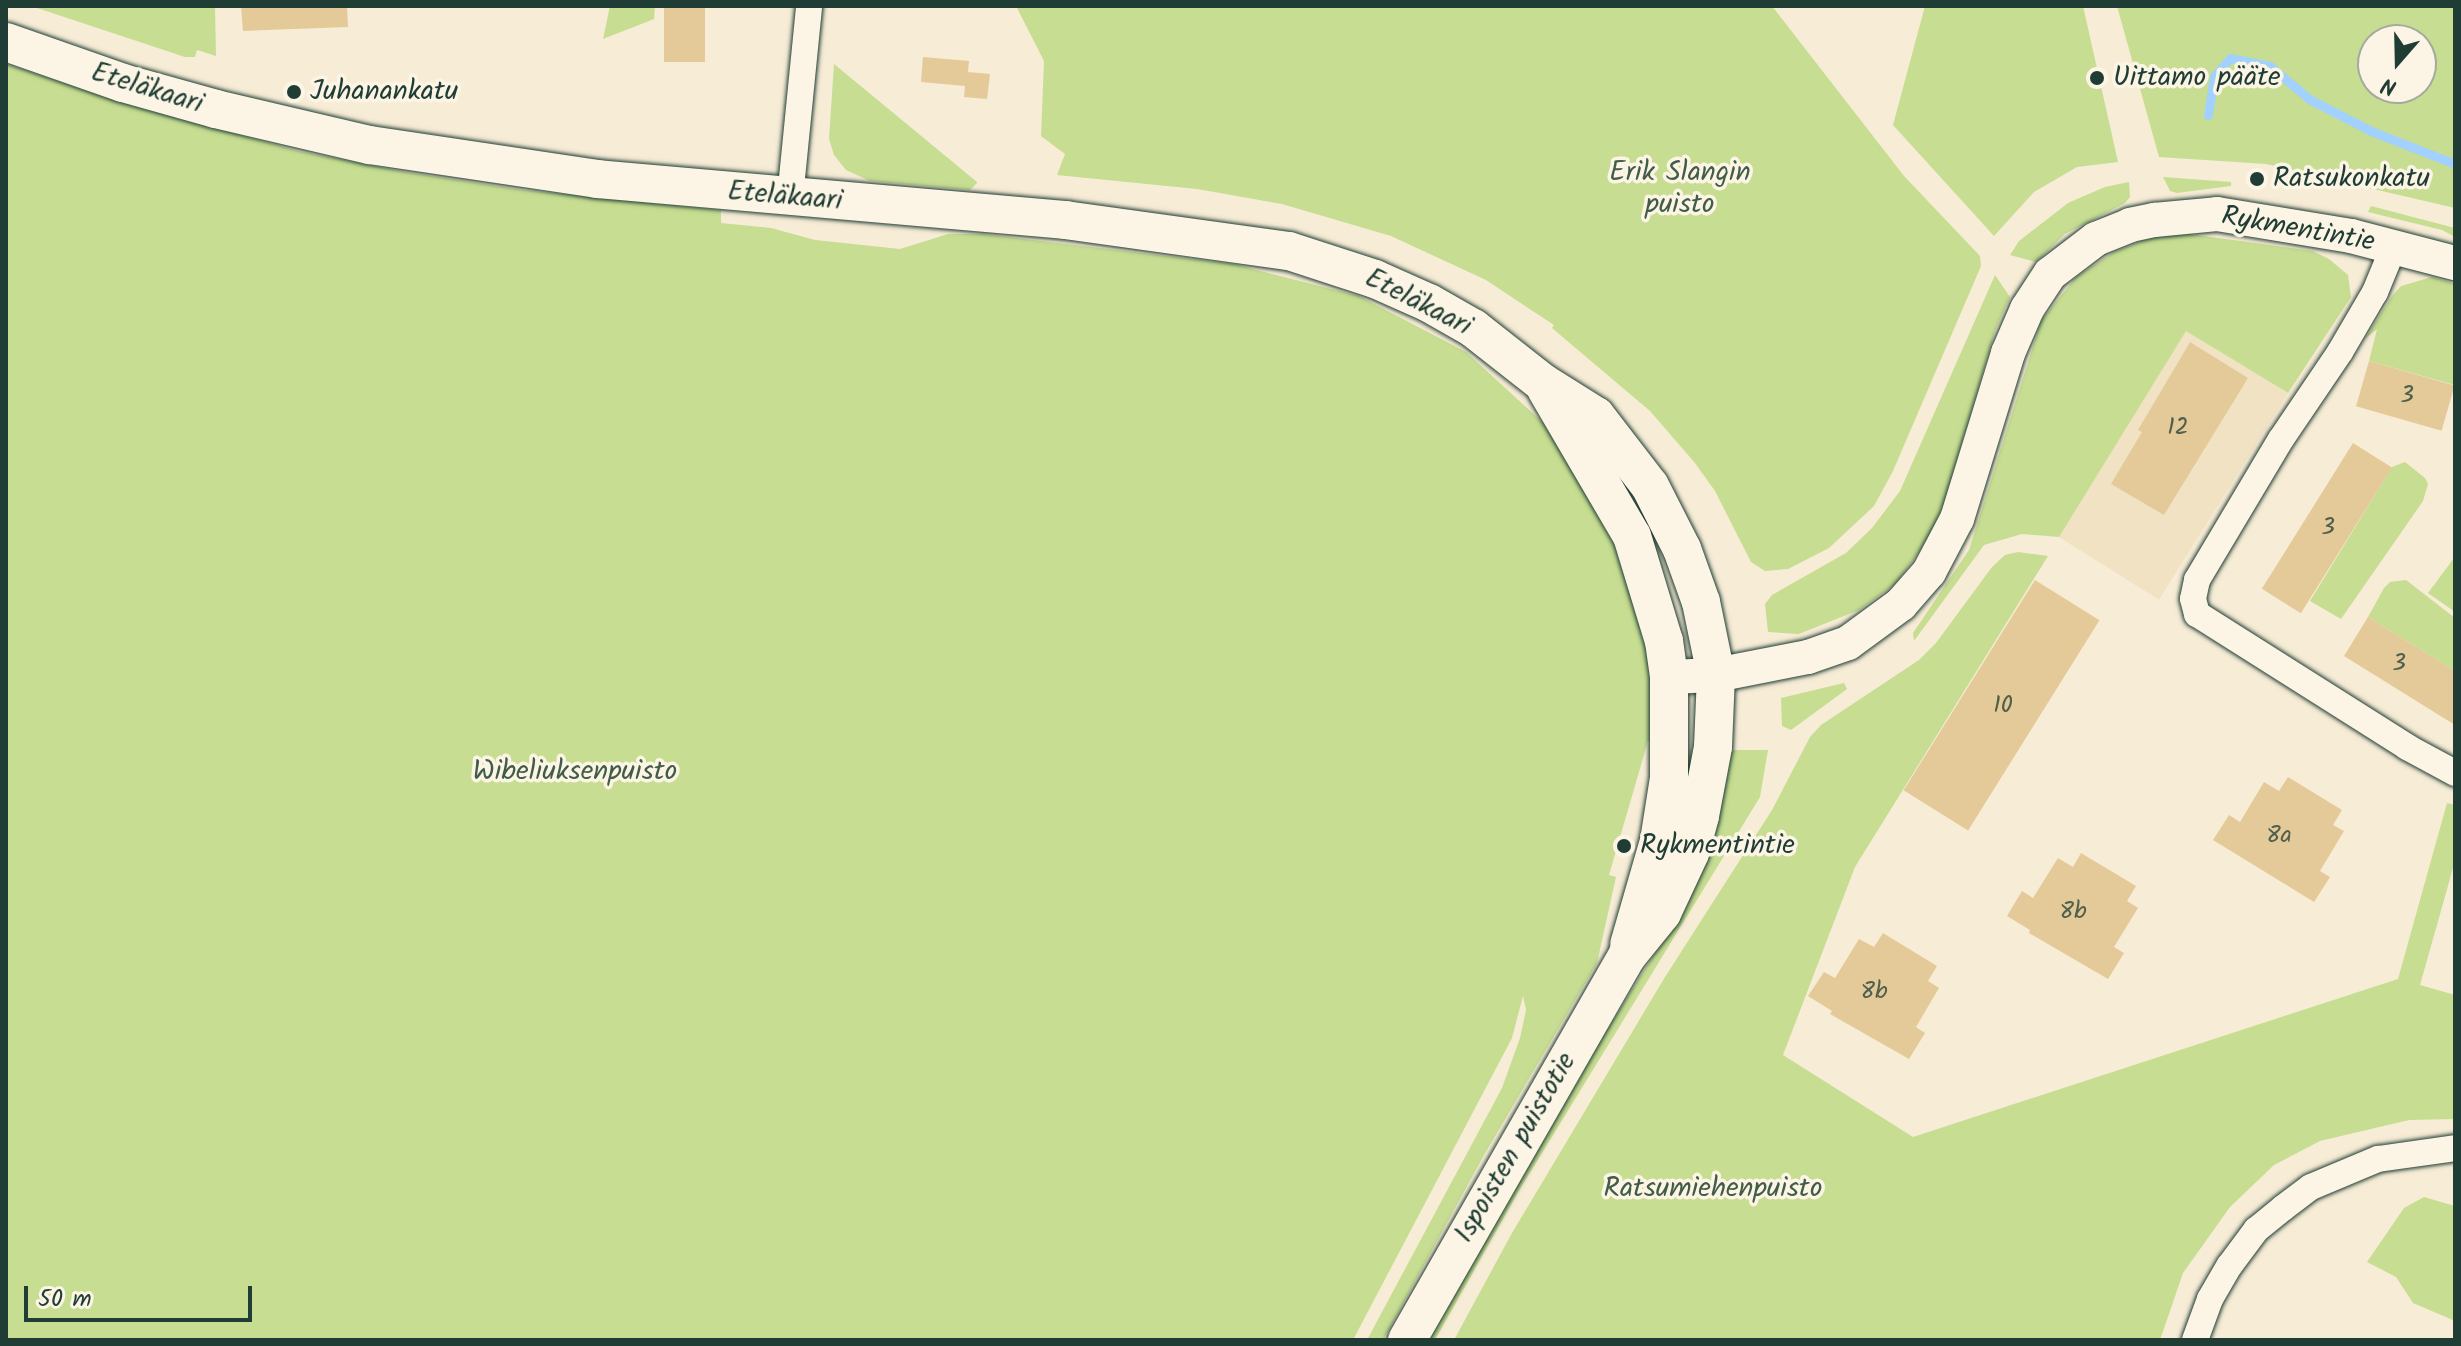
<!DOCTYPE html>
<html>
<head>
<meta charset="utf-8">
<style>
	body { margin:0 }
	#map { position:relative; width:2461px; height:1346px; overflow:hidden; background:#f7ecd6; font-family:Kalam,sans-serif }
	div>[style] { position:absolute }
	.built>* { inset:0; background:#f1e2c4; transform-origin:0 0 }
	.green>* { inset:0; background:#c7dd92 }
	.stream>* { height:9px; margin:-4.5px; padding:0 4.5px; transform-origin:4.5px; border-radius:4.5px; background:#a2d1fe }
	.building>* { inset:0; background:#e4ca99; transform-origin:0 0 }
	.roads { filter:drop-shadow(0 0 2px #1f3d34) drop-shadow(0 0 2px #1f3d34) }
	.minor>* { height:26px; margin:-13px; padding:0 13px; transform-origin:13px; border-radius:13px; background:#fcf5e5 }
	.tertiary>* { height:34px; margin:-17px; padding:0 17px; transform-origin:17px; border-radius:17px; background:#fcf5e5 }
	.secondary>* { height:38px; margin:-19px; padding:0 19px; transform-origin:19px; border-radius:19px; background:#fcf5e5 }
	.dots>* { width:22px; height:22px; translate:-50% -50%; box-sizing:border-box; border:4px solid #fcf5e5; border-radius:50% }
	span { translate:-50% -50%; white-space:nowrap; text-align:center; line-height:1.15; -webkit-text-stroke:7px #fcf5e5; paint-order:stroke }
	.number-label { font-size:24px; color:#50604d }
	.number-label span { -webkit-text-stroke-width:0 }
	.poi-label { font-size:28px; color:#1f3d34 }
	.left { translate:0 -50%; text-align:left }
	.street-label { font-size:28px; color:#1f3d34 }
	.park-label { font-size:28px; color:#415d47 }
	.frame { position:absolute; inset:0; border:8px solid #1f3d34; pointer-events:none }
	.north { position:absolute; left:2357px; top:24px; width:80px; height:80px; box-sizing:border-box; background:#fcf5e5; border:2px solid #a4ab9e; border-radius:50%; rotate:200deg; font-size:22px; font-weight:700; line-height:32px; text-align:center; color:#1f3d34 }
	.north::after { content:''; display:block; margin:auto; width:28px; height:36px; background:#1f3d34; clip-path:polygon(50% 0,100% 100%,50% 72%,0 100%) }
	.scale { position:absolute; left:24px; top:1286px; width:228px; height:36px; box-sizing:border-box; border:4px solid #1f3d34; border-top:0; padding-left:10px; font-size:24px; line-height:28px; white-space:nowrap; color:#1f3d34; -webkit-text-stroke:6px #fcf5e5; paint-order:stroke }
</style>
</head>
<body>
<div id="map">
	<div class="built">
		<i style="left:2186px;top:330px;width:120px;height:243px;rotate:32deg"></i>
	</div>
	<div class="green">
		<i style="clip-path:polygon(31px 6px,215px 6px,216px 56px,197px 50px,195px 57px,185px 57px)"></i>
		<i style="clip-path:polygon(610px 6px,655px 6px,654px 19px,603px 39px)"></i>
		<i style="clip-path:polygon(1016px 6px,1772px 6px,1904px 176px,1980px 256px,1981px 266px,1893px 471px,1874px 506px,1829px 548px,1788px 569px,1765px 571px,1751px 562px,1715px 491px,1695px 463px,1650px 411px,1552px 328px,1554px 325px,1486px 280px,1391px 236px,1282px 204px,1197px 189px,1057px 175px,1065px 154px,1041px 136px,1044px 61px)"></i>
		<i style="clip-path:polygon(1925px 6px,2083px 6px,2118px 162px,2077px 167px,2034px 192px,1994px 236px,1893px 125px)"></i>
		<i style="clip-path:polygon(evenodd,2117px 6px,2455px 6px,2455px 208px,2266px 164px,2159px 157px,2117px 6px,2373px 40px,2421px 40px,2421px 88px,2373px 88px,2373px 40px)"></i>
		<i style="clip-path:polygon(6px 64px,116px 100px,298px 151px,405px 172px,523px 190px,721px 210px,721px 223px,771px 228px,815px 240px,900px 249px,948px 234px,983px 234px,1233px 264px,1359px 296px,1466px 352px,1550px 429px,1594px 485px,1650px 620px,1656px 743px,1648px 741px,1609px 875px,1616px 877px,1597px 963px,1484px 1155px,1383px 1340px,1367px 1340px,1502px 1088px,1520px 1038px,1526px 1010px,1523px 996px,1512px 1038px,1353px 1340px,6px 1340px)"></i>
		<i style="clip-path:polygon(834px 64px,977px 182px,977px 183px,970px 190px,870px 181px,846px 170px,834px 155px,829px 139px)"></i>
		<i style="clip-path:polygon(2163px 177px,2231px 182px,2231px 186px,2177px 193px,2170px 191px)"></i>
		<i style="clip-path:polygon(2129px 182px,2130px 197px,2125px 203px,2065px 234px,2036px 262px,2010px 255px,2019px 241px,2068px 203px,2105px 187px)"></i>
		<i style="clip-path:polygon(2371px 206px,2455px 228px,2455px 237px,2442px 230px,2368px 212px)"></i>
		<i style="clip-path:polygon(2189px 234px,2313px 251px,2329px 259px,2348px 275px,2351px 297px,2288px 393px,2186px 331px,2059px 537px,2022px 534px,1984px 545px,1914px 641px,1913px 633px,1969px 550px,2041px 321px,2076px 277px,2114px 252px,2149px 238px)"></i>
		<i style="clip-path:polygon(1995px 275px,2010px 297px,1995px 331px,1946px 499px,1928px 540px,1895px 584px,1859px 610px,1799px 634px,1768px 632px,1765px 604px,1772px 595px,1846px 553px,1872px 528px,1900px 491px)"></i>
		<i style="clip-path:polygon(2432px 277px,2455px 284px,2455px 385px,2369px 361px,2377px 329px,2365px 339px,2392px 296px,2401px 286px)"></i>
		<i style="clip-path:polygon(2405px 462px,2425px 478px,2428px 484px,2423px 501px,2341px 619px,2310px 601px,2392px 467px)"></i>
		<i style="clip-path:polygon(2018px 552px,2048px 556px,1855px 867px,1783px 1055px,1913px 1137px,2398px 979px,2447px 803px,2455px 805px,2455px 861px,2420px 985px,2455px 995px,2455px 1119px,2409px 1120px,2320px 1141px,2274px 1165px,2230px 1207px,2183px 1273px,2160px 1340px,1454px 1340px,1512px 1233px,1665px 977px,1772px 810px,1810px 737px,1821px 725px,1919px 660px,1936px 643px,1992px 567px,2005px 555px)"></i>
		<i style="clip-path:polygon(2454px 558px,2455px 559px,2455px 612px,2428px 593px)"></i>
		<i style="clip-path:polygon(2406px 580px,2455px 618px,2455px 671px,2368px 617px,2384px 588px,2390px 582px)"></i>
		<i style="clip-path:polygon(1844px 683px,1847px 689px,1791px 730px,1782px 726px,1781px 698px)"></i>
		<i style="clip-path:polygon(1727px 750px,1768px 750px,1760px 797px,1520px 1189px,1435px 1340px,1425px 1340px,1572px 1086px,1663px 940px)"></i>
		<i style="clip-path:polygon(2424px 1197px,2455px 1206px,2455px 1321px,2413px 1303px,2396px 1277px,2367px 1262px,2404px 1208px)"></i>
	</div>
	<div class="stream">
		<i style="left:2208px;top:115px;width:39px;rotate:-81deg"></i>
		<i style="left:2214px;top:76px;width:24px;rotate:-48deg"></i>
		<i style="left:2230px;top:58px;width:41px;rotate:11.3deg"></i>
		<i style="left:2270px;top:66px;width:51px;rotate:40.2deg"></i>
		<i style="left:2309px;top:99px;width:70px;rotate:27.3deg"></i>
		<i style="left:2371px;top:131px;width:90px;rotate:21.4deg"></i>
	</div>
	<div class="building">
		<i style="clip-path:polygon(241px 6px,347px 6px,348px 27px,243px 31px)"></i>
		<i style="left:664px;top:6px;width:41px;height:56px"></i>
		<i style="clip-path:polygon(923px 57px,969px 61px,968px 72px,990px 74px,987px 99px,964px 97px,965px 86px,921px 82px)"></i>
		<i style="clip-path:polygon(2190px 342px,2248px 378px,2164px 515px,2111px 484px,2142px 432px,2138px 430px)"></i>
		<i style="left:2369px;top:361px;width:89px;height:47px;rotate:16deg"></i>
		<i style="left:2353px;top:443px;width:46px;height:172px;rotate:32deg"></i>
		<i style="left:2035px;top:580px;width:76px;height:248px;rotate:32deg"></i>
		<i style="clip-path:polygon(2368px 617px,2455px 671px,2455px 725px,2344px 656px)"></i>
		<i style="clip-path:polygon(2288px 777px,2342px 810px,2333px 825px,2344px 831px,2320px 871px,2330px 877px,2314px 902px,2213px 840px,2229px 815px,2240px 822px,2264px 782px,2279px 791px)"></i>
		<i style="clip-path:polygon(2081px 853px,2136px 886px,2127px 901px,2138px 908px,2114px 947px,2124px 953px,2108px 979px,2029px 933px,2030px 930px,2007px 916px,2022px 891px,2033px 898px,2058px 858px,2073px 867px)"></i>
		<i style="clip-path:polygon(1883px 933px,1937px 966px,1928px 981px,1939px 988px,1916px 1027px,1925px 1033px,1909px 1059px,1830px 1014px,1832px 1011px,1808px 996px,1824px 972px,1835px 978px,1859px 939px,1874px 947px)"></i>
	</div>
	<div class="roads">
		<div class="minor">
			<i style="left:790px;top:198px;width:193px;rotate:-84.3deg"></i>
			<i style="left:2394px;top:246px;width:50px;rotate:112.4deg"></i>
			<i style="left:2375px;top:292px;width:69px;rotate:120.3deg"></i>
			<i style="left:2340px;top:352px;width:105px;rotate:124.1deg"></i>
			<i style="left:2281px;top:439px;width:164px;rotate:120.8deg"></i>
			<i style="left:2197px;top:580px;width:19px;rotate:102deg"></i>
			<i style="left:2193px;top:599px;width:16px;rotate:75deg"></i>
			<i style="left:2197px;top:614px;width:249px;rotate:32.3deg"></i>
			<i style="left:2407px;top:747px;width:55px;rotate:28.4deg"></i>
			<i style="left:2195px;top:1340px;width:44px;rotate:-69.9deg"></i>
			<i style="left:2210px;top:1299px;width:39px;rotate:-60deg"></i>
			<i style="left:2230px;top:1265px;width:44px;rotate:-53.4deg"></i>
			<i style="left:2256px;top:1230px;width:35px;rotate:-39deg"></i>
			<i style="left:2283px;top:1208px;width:35px;rotate:-37deg"></i>
			<i style="left:2311px;top:1187px;width:73px;rotate:-22.7deg"></i>
			<i style="left:2378px;top:1159px;width:78px;rotate:-8.1deg"></i>
		</div>
		<div class="tertiary">
			<i style="left:1669px;top:677px;width:47px;rotate:-2.4deg"></i>
			<i style="left:1716px;top:675px;width:94px;rotate:-11.1deg"></i>
			<i style="left:1808px;top:657px;width:42px;rotate:-19.3deg"></i>
			<i style="left:1848px;top:643px;width:66px;rotate:-36.3deg"></i>
			<i style="left:1901px;top:604px;width:43px;rotate:-48.8deg"></i>
			<i style="left:1929px;top:572px;width:60px;rotate:-62.2deg"></i>
			<i style="left:1957px;top:519px;width:174px;rotate:-72.9deg"></i>
			<i style="left:2008px;top:353px;width:48px;rotate:-66.6deg"></i>
			<i style="left:2027px;top:309px;width:42px;rotate:-56.7deg"></i>
			<i style="left:2050px;top:274px;width:58px;rotate:-37.3deg"></i>
			<i style="left:2096px;top:239px;width:37px;rotate:-22deg"></i>
			<i style="left:2130px;top:225px;width:25px;rotate:-12deg"></i>
			<i style="left:2154px;top:220px;width:63px;rotate:-5.4deg"></i>
			<i style="left:2217px;top:214px;width:136px;rotate:9.3deg"></i>
			<i style="left:2351px;top:236px;width:107px;rotate:14.6deg"></i>
		</div>
		<div class="secondary">
			<i style="left:6px;top:42px;width:124px;rotate:19.3deg"></i>
			<i style="left:123px;top:83px;width:97px;rotate:15.6deg"></i>
			<i style="left:216px;top:109px;width:158px;rotate:13.2deg"></i>
			<i style="left:370px;top:145px;width:230px;rotate:8.5deg"></i>
			<i style="left:597px;top:179px;width:470px;rotate:5deg"></i>
			<i style="left:1065px;top:220px;width:226px;rotate:7.9deg"></i>
			<i style="left:1289px;top:251px;width:90px;rotate:18deg"></i>
			<i style="left:1375px;top:279px;width:59px;rotate:24deg"></i>
			<i style="left:1429px;top:303px;width:51px;rotate:29.6deg"></i>
			<i style="left:1473px;top:328px;width:89px;rotate:38.2deg"></i>
			<i style="left:1543px;top:383px;width:62px;rotate:31.9deg"></i>
			<i style="left:1596px;top:416px;width:88px;rotate:52.4deg"></i>
			<i style="left:1650px;top:486px;width:71px;rotate:63.1deg"></i>
			<i style="left:1682px;top:549px;width:56px;rotate:70.3deg"></i>
			<i style="left:1701px;top:602px;width:75px;rotate:78.4deg"></i>
			<i style="left:1716px;top:675px;width:72px;rotate:92.4deg"></i>
			<i style="left:1713px;top:747px;width:70px;rotate:100.7deg"></i>
			<i style="left:1700px;top:816px;width:38px;rotate:105deg"></i>
			<i style="left:1690px;top:853px;width:66px;rotate:115deg"></i>
			<i style="left:1662px;top:913px;width:55px;rotate:129.1deg"></i>
			<i style="left:1627px;top:956px;width:443px;rotate:119.8deg"></i>
			<i style="left:1546px;top:389px;width:170px;rotate:59.7deg"></i>
			<i style="left:1632px;top:536px;width:110px;rotate:73.1deg"></i>
			<i style="left:1664px;top:641px;width:36px;rotate:82deg"></i>
			<i style="left:1669px;top:677px;width:101px;rotate:90deg"></i>
			<i style="left:1669px;top:778px;width:64px;rotate:99deg"></i>
			<i style="left:1659px;top:841px;width:108px;rotate:106.1deg"></i>
		</div>
	</div>
	<div class="dots">
		<i style="left:2097px;top:78px;background:#1f3d34"></i>
		<i style="left:294px;top:92px;background:#1f3d34"></i>
		<i style="left:2257px;top:179px;background:#1f3d34"></i>
		<i style="left:1624px;top:846px;background:#1f3d34"></i>
	</div>
	<div class="number-label">
		<span style="left:2407px;top:396px">3</span>
		<span style="left:2178px;top:428px">12</span>
		<span style="left:2328px;top:528px">3</span>
		<span style="left:2399px;top:664px">3</span>
		<span style="left:2003px;top:706px">10</span>
		<span style="left:2279px;top:836px">8a</span>
		<span style="left:2073px;top:912px">8b</span>
		<span style="left:1874px;top:992px">8b</span>
	</div>
	<div class="poi-label">
		<span class="left" style="left:2113px;top:78px">Uittamo pääte</span>
		<span class="left" style="left:310px;top:92px">Juhanankatu</span>
		<span class="left" style="left:2273px;top:179px">Ratsukonkatu</span>
		<span class="left" style="left:1640px;top:846px">Rykmentintie</span>
	</div>
	<div class="street-label">
		<span style="left:147px;top:89px;rotate:17deg">Eteläkaari</span>
		<span style="left:785px;top:197px;rotate:5deg">Eteläkaari</span>
		<span style="left:2298px;top:230px;rotate:10deg">Rykmentintie</span>
		<span style="left:1418px;top:303px;rotate:27deg">Eteläkaari</span>
		<span style="left:1516px;top:1148px;rotate:-60deg">Ispoisten puistotie</span>
	</div>
	<div class="park-label">
		<span style="left:1680px;top:189px">Erik Slangin<br>puisto</span>
		<span style="left:575px;top:772px">Wibeliuksenpuisto</span>
		<span style="left:1713px;top:1189px">Ratsumiehenpuisto</span>
	</div>
	<div class="frame"></div>
	<div class="north">N</div>
	<div class="scale">50 m</div>
</div>
</body>
</html>
